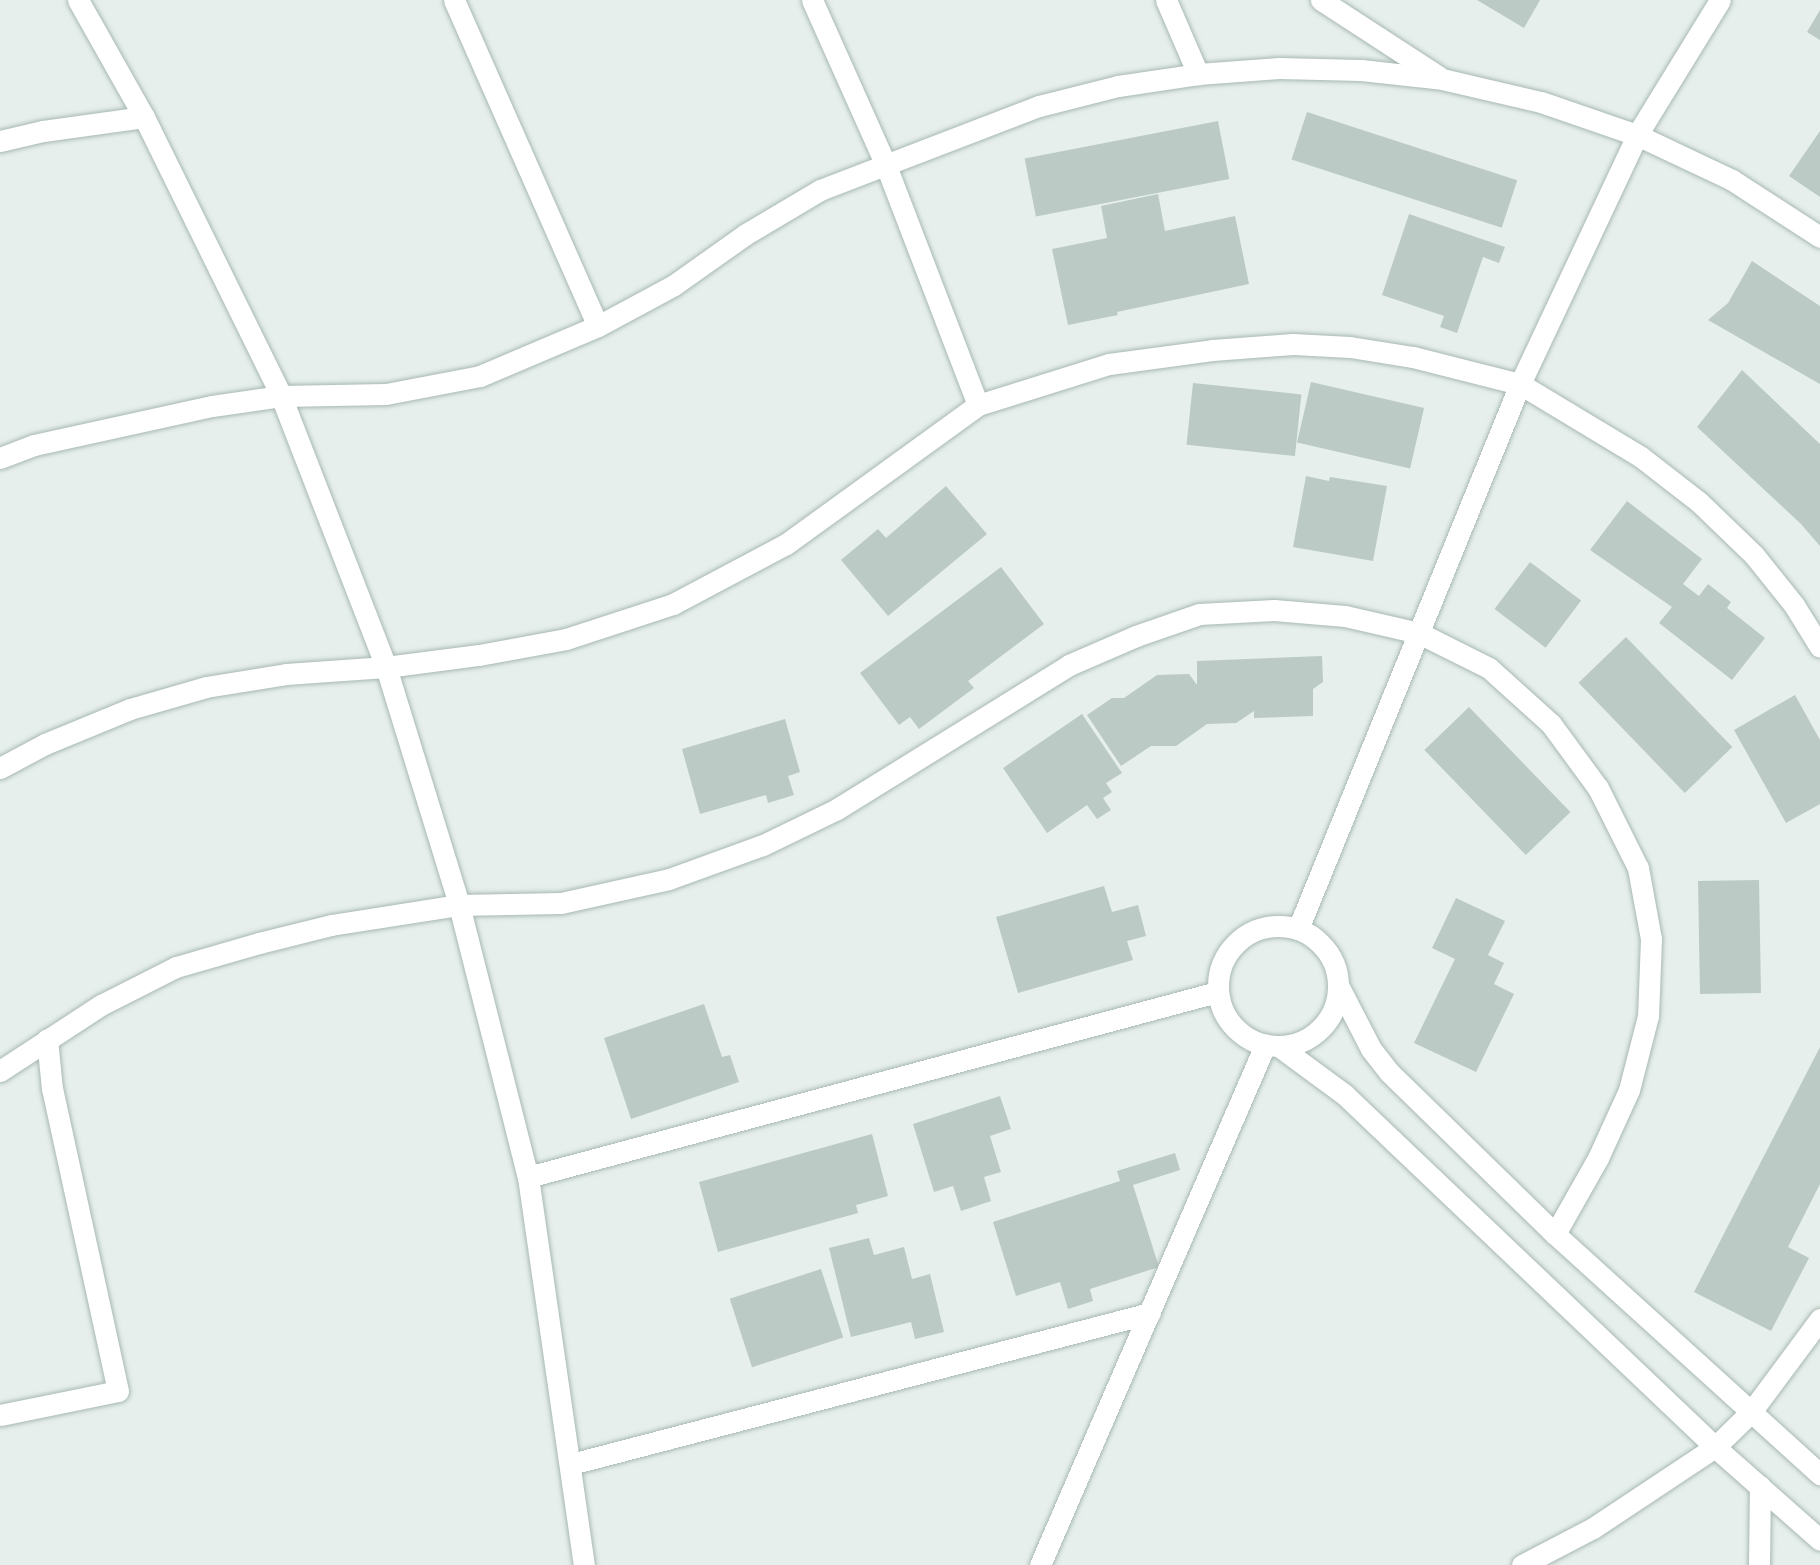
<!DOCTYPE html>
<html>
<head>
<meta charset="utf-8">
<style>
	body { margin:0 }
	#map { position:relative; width:1820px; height:1565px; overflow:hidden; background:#e6efeb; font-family:"Archivo Narrow",sans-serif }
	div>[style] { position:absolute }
	.building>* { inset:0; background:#bbcac4; transform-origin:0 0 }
	.roads { filter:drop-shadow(0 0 2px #a8b8b2) drop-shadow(0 0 2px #a8b8b2) }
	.street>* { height:21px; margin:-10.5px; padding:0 10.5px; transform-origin:10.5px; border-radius:10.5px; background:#fff }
	.street>.ring { margin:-10.5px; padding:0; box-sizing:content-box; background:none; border:21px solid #fff; border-radius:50% }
	span { translate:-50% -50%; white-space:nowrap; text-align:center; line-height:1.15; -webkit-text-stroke:5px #f7fbf9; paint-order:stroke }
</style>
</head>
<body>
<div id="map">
	<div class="building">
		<i style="clip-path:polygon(1477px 0,1540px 0,1524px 28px)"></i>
		<i style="clip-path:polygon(1820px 10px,1820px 40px,1807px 32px)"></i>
		<i style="left:1307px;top:112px;width:221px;height:50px;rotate:18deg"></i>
		<i style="left:1218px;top:121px;width:59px;height:197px;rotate:79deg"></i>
		<i style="clip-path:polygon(1820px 131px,1820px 197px,1789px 176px)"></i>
		<i style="clip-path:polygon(1158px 194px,1165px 231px,1235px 216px,1249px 284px,1117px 312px,1118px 315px,1068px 325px,1052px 249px,1107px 238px,1101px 206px)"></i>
		<i style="clip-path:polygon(1409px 214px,1505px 247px,1499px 263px,1483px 257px,1457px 333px,1440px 327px,1444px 316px,1382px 295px)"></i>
		<i style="clip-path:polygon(1752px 261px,1820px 306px,1820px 384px,1708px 320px,1728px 303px)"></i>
		<i style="clip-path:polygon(1742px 370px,1820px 444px,1820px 546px,1801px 524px,1697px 427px)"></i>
		<i style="left:1311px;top:382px;width:116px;height:62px;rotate:13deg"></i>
		<i style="left:1193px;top:383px;width:109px;height:62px;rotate:6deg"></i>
		<i style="clip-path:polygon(1306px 476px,1329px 481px,1330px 477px,1387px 486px,1373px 561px,1293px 547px)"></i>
		<i style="clip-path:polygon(946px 486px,987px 534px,888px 616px,841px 560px,878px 529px,886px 538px)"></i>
		<i style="clip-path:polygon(1627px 501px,1702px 559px,1683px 584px,1699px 596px,1708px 584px,1731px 602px,1727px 608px,1765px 638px,1732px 680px,1659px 623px,1672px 607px,1590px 550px)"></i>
		<i style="left:1530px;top:562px;width:64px;height:59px;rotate:37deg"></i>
		<i style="clip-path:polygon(1001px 567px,1044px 624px,968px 681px,974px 688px,919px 729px,910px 717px,899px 725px,860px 673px)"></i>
		<i style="left:1626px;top:637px;width:153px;height:66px;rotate:46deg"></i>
		<i style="clip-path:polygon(1322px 656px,1323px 682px,1313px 689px,1313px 716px,1254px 718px,1254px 711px,1236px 723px,1207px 724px,1176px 746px,1151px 746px,1121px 766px,1087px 715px,1112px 698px,1124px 698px,1157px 675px,1189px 674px,1197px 685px,1197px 661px)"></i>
		<i style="clip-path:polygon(1795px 695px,1820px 740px,1820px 804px,1786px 823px,1734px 730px)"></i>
		<i style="left:1469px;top:707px;width:146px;height:62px;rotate:46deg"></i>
		<i style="clip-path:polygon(1082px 714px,1122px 773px,1106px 783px,1112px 792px,1103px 798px,1111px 810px,1097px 819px,1087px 805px,1047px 833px,1003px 768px)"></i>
		<i style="clip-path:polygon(785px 719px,800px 772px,788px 776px,794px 795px,768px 803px,766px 795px,700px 814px,682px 749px)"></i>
		<i style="left:1759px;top:880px;width:113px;height:61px;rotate:89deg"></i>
		<i style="clip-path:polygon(1104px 886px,1112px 912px,1138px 905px,1146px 936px,1127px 941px,1133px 960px,1018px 993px,996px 917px)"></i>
		<i style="clip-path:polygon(1456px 898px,1505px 921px,1488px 955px,1504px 963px,1494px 984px,1514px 994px,1476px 1072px,1414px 1043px,1455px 959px,1432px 948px)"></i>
		<i style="clip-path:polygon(704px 1004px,722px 1057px,730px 1055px,739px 1082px,631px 1119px,604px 1038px)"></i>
		<i style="clip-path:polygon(1820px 1047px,1820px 1184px,1788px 1247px,1809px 1258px,1771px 1331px,1694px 1292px)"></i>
		<i style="clip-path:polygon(1000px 1096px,1011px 1129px,990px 1136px,1001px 1172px,984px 1177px,991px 1201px,961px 1211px,953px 1186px,934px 1192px,913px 1124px)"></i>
		<i style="clip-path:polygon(872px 1134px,888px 1196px,856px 1205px,858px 1213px,718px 1252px,699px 1182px)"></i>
		<i style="clip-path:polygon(1175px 1153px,1180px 1170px,1133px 1185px,1159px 1267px,1090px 1289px,1093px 1301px,1068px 1309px,1060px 1282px,1016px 1296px,993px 1222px,1120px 1181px,1117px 1171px)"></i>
		<i style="clip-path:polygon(869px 1238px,874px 1255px,904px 1247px,912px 1279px,930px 1274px,944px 1332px,915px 1339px,911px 1322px,851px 1337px,829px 1248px)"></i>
		<i style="left:821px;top:1269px;width:72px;height:96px;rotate:72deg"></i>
	</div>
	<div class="roads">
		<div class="street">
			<i style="left:78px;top:0;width:134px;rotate:60.6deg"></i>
			<i style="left:144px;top:117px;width:311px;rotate:63.8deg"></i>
			<i style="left:281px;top:396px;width:291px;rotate:68.8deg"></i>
			<i style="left:386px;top:667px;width:249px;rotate:72.9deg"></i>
			<i style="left:459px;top:905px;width:281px;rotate:75.8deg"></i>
			<i style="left:528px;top:1177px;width:392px;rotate:81.8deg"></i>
			<i style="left:454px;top:0;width:356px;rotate:66.2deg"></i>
			<i style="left:812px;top:0;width:179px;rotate:65.9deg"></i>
			<i style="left:885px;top:163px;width:259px;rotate:69deg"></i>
			<i style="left:1166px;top:0;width:81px;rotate:66.6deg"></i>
			<i style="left:1321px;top:0;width:140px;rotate:33deg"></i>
			<i style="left:0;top:141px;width:44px;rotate:-13.1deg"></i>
			<i style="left:43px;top:131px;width:102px;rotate:-7.9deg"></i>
			<i style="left:0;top:458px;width:36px;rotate:-21deg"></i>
			<i style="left:34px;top:445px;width:182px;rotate:-12.4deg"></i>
			<i style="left:212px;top:406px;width:70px;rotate:-8.2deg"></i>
			<i style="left:281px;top:396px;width:105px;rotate:-1.1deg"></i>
			<i style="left:386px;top:394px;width:96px;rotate:-10.8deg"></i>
			<i style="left:480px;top:376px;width:128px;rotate:-23deg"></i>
			<i style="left:598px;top:326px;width:86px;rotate:-28.3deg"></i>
			<i style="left:674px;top:285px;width:88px;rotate:-35.3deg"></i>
			<i style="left:746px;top:234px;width:86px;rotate:-30.7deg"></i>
			<i style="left:820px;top:190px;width:235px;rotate:-21deg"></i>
			<i style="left:1039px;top:106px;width:81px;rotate:-14.2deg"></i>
			<i style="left:1118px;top:86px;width:81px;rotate:-8.5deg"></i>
			<i style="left:1198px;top:74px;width:81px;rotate:-4.2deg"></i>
			<i style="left:1279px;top:68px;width:82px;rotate:1.4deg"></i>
			<i style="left:1361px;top:70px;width:81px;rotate:6.3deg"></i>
			<i style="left:1442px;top:79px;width:102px;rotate:13.1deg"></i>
			<i style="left:1541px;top:102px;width:102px;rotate:19deg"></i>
			<i style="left:1637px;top:135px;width:105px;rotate:25.3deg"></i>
			<i style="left:1732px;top:180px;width:105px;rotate:32.9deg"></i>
			<i style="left:0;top:768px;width:51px;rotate:-28.1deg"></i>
			<i style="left:45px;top:744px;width:92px;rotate:-22.4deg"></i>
			<i style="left:130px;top:709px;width:79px;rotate:-16.1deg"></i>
			<i style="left:206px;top:687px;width:81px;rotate:-9.2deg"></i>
			<i style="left:286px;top:674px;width:100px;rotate:-4deg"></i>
			<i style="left:386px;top:667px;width:94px;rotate:-7.4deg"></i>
			<i style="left:479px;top:655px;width:88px;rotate:-10.4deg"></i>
			<i style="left:566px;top:639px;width:113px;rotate:-18.1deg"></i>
			<i style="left:673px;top:604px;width:128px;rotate:-28deg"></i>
			<i style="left:786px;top:544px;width:237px;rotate:-35.9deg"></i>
			<i style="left:978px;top:405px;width:137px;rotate:-17.4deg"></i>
			<i style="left:1109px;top:364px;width:104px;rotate:-7.7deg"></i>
			<i style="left:1212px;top:350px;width:81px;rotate:-4.2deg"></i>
			<i style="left:1293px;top:344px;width:57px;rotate:3deg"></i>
			<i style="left:1350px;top:347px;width:64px;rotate:9deg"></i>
			<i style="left:1413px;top:357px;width:110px;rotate:14.2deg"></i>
			<i style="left:1520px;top:384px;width:141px;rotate:31.1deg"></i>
			<i style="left:1641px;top:457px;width:73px;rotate:37.8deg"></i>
			<i style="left:1699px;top:502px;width:76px;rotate:43.9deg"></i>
			<i style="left:1754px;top:555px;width:64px;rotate:51.3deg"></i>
			<i style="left:1794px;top:605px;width:49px;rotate:58.2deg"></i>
			<i class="ring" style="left:1218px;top:926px;width:99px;height:99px"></i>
			<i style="left:1298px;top:929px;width:588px;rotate:-67.84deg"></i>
			<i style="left:1520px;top:384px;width:275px;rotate:-64.8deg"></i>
			<i style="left:1637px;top:135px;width:158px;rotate:-58.4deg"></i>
			<i style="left:1338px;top:985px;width:72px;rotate:62.7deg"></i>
			<i style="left:1371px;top:1049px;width:29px;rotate:52deg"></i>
			<i style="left:1389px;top:1072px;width:232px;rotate:44.3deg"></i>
			<i style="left:1555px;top:1234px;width:358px;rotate:42.2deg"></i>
			<i style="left:1280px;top:1047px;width:81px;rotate:36.4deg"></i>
			<i style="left:1345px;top:1095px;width:511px;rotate:43.57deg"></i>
			<i style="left:1715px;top:1447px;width:140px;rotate:41.5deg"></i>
			<i style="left:0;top:1071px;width:121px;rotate:-33.2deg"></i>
			<i style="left:101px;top:1005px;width:84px;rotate:-26.9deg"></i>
			<i style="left:176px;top:967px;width:86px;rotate:-16.1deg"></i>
			<i style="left:259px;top:943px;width:74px;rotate:-14deg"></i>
			<i style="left:331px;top:925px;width:130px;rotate:-8.9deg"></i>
			<i style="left:459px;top:905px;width:102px;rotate:-1.1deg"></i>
			<i style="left:561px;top:903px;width:111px;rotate:-12.5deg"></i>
			<i style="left:669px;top:879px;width:100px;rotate:-19.9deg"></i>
			<i style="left:763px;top:845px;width:82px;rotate:-25.9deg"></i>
			<i style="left:837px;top:809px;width:273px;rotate:-31.8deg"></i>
			<i style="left:1069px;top:665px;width:73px;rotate:-23.4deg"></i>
			<i style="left:1136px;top:636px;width:67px;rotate:-19.2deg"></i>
			<i style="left:1199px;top:614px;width:75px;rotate:-3.1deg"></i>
			<i style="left:1274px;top:610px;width:71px;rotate:4.8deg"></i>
			<i style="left:1345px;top:616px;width:76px;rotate:12.9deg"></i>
			<i style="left:1419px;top:633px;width:78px;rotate:26.6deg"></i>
			<i style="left:1489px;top:668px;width:84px;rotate:42.1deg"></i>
			<i style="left:1551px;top:724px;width:79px;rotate:53.7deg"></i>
			<i style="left:1598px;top:788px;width:89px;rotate:63.4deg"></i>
			<i style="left:1638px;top:868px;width:72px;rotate:79.6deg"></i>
			<i style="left:1651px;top:939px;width:77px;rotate:92.2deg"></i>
			<i style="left:1648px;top:1016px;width:76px;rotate:104.4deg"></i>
			<i style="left:1629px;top:1090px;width:75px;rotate:114.5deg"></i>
			<i style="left:1598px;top:1158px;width:87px;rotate:119.5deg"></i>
			<i style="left:528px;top:1177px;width:713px;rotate:-15.03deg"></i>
			<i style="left:0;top:1415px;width:120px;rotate:-11.5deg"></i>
			<i style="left:118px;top:1391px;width:309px;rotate:-102.3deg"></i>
			<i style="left:52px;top:1089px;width:50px;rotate:-95.7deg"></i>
			<i style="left:571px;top:1464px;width:598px;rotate:-14.62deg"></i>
			<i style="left:1040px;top:1565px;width:567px;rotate:-66.6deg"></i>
			<i style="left:1522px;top:1565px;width:80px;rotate:-27.5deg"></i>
			<i style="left:1593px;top:1528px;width:146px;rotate:-33.6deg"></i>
			<i style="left:1715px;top:1447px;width:50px;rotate:-44.2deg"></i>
			<i style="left:1751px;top:1412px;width:116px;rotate:-53.4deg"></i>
			<i style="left:1759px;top:1565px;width:79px;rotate:-89.3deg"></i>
		</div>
	</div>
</div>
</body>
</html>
